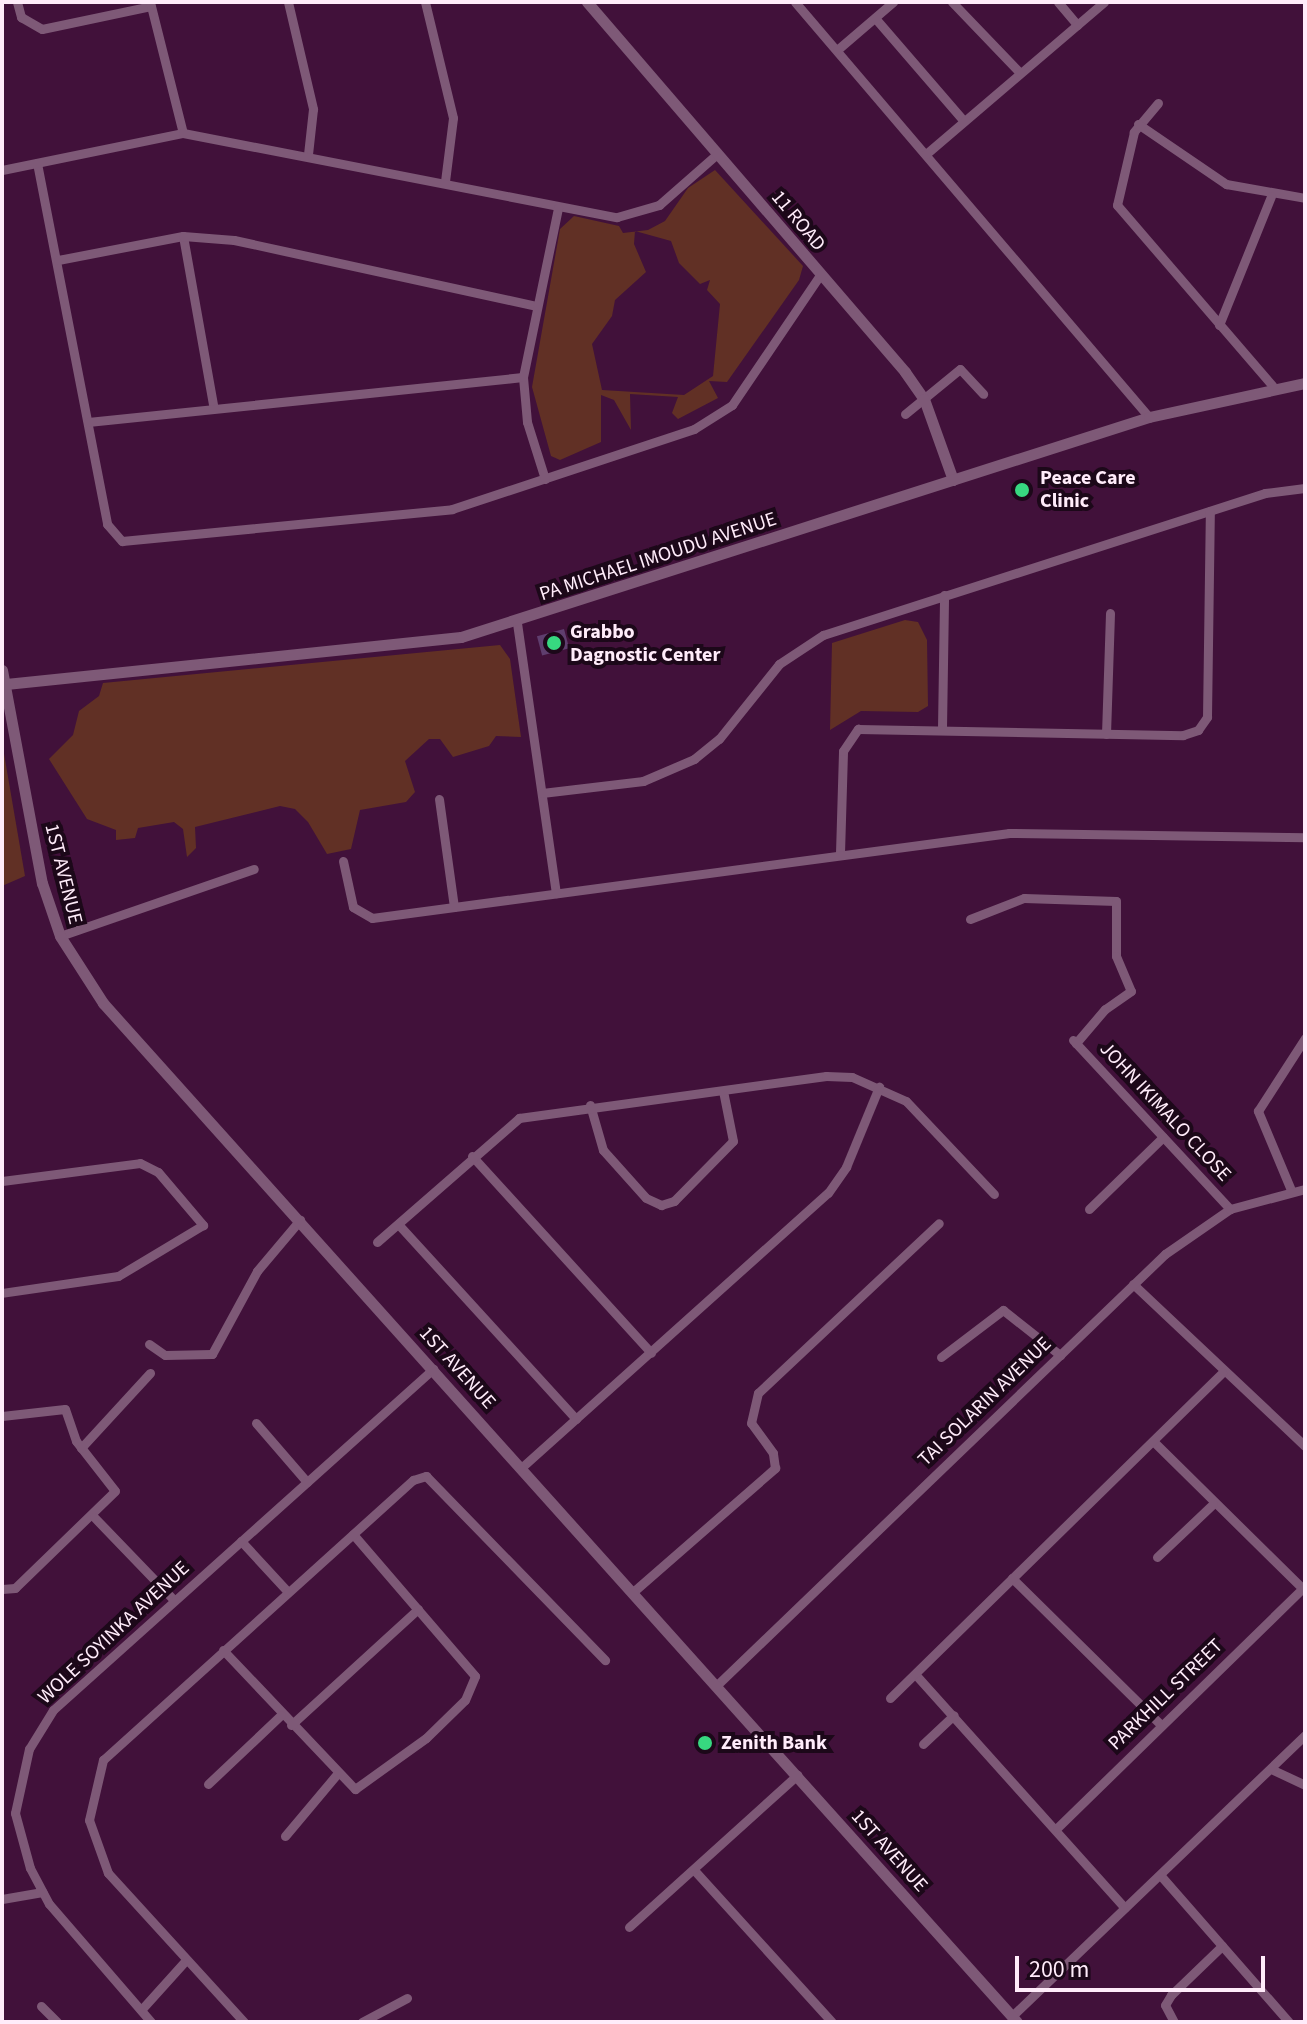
<!DOCTYPE html>
<html>
<head>
<meta charset="utf-8">
<style>
	body { margin:0 }
	#map { position:relative; width:1307px; height:2024px; overflow:hidden; background:#41113a; font-family:"Source Sans 3",sans-serif }
	div>[style] { position:absolute }
	.green>* { inset:0; background:#613025 }
	.building>* { inset:0; background:#5f3e6e; transform-origin:0 0 }
	.minor>* { height:9px; margin:-4.5px; padding:0 4.5px; transform-origin:4.5px; border-radius:4.5px; background:#7e5977 }
	.tertiary>* { height:11px; margin:-5.5px; padding:0 5.5px; transform-origin:5.5px; border-radius:5.5px; background:#7e5977 }
	.dots>* { width:22px; height:22px; translate:-50% -50%; box-sizing:border-box; border:4px solid #1c0819; border-radius:50% }
	span { translate:-50% -50%; white-space:nowrap; text-align:center; line-height:1.15; -webkit-text-stroke:8px #1c0819; paint-order:stroke }
	.street-label { font-size:20px; color:#ffecfa }
	.poi-label { font-size:20px; color:#ffecfa; font-weight:700 }
	.left { translate:0 -50%; text-align:left }
	.frame { position:absolute; inset:0; border:4px solid #ffecfa; pointer-events:none }
	.scale { position:absolute; left:1015px; top:1956px; width:250px; height:36px; box-sizing:border-box; border:4px solid #ffecfa; border-top:0; padding-left:10px; font-size:24px; line-height:28px; white-space:nowrap; color:#ffecfa; -webkit-text-stroke:6px #1c0819; paint-order:stroke }
</style>
</head>
<body>
<div id="map">
	<div class="green">
		<i style="clip-path:polygon(evenodd,715px 170px,803px 266px,799px 280px,727px 382px,709px 381px,718px 398px,678px 419px,672px 413px,678px 397px,630px 394px,631px 430px,614px 400px,601px 395px,601px 442px,560px 460px,551px 456px,532px 387px,560px 229px,574px 216px,619px 226px,623px 233px,648px 230px,665px 221px,688px 188px,715px 170px,635px 231px,671px 241px,679px 263px,700px 284px,710px 280px,707px 290px,720px 304px,713px 376px,684px 395px,602px 390px,592px 344px,612px 316px,615px 300px,646px 272px,634px 244px,635px 231px)"></i>
		<i style="clip-path:polygon(905px 620px,918px 622px,927px 640px,928px 706px,918px 712px,861px 711px,830px 730px,832px 643px)"></i>
		<i style="clip-path:polygon(500px 645px,510px 659px,521px 737px,496px 736px,489px 746px,453px 757px,440px 739px,429px 739px,405px 761px,415px 792px,406px 802px,360px 810px,351px 849px,327px 854px,308px 822px,295px 809px,280px 806px,195px 827px,196px 848px,187px 857px,183px 829px,174px 822px,138px 828px,135px 838px,116px 840px,116px 830px,87px 819px,49px 759px,73px 735px,79px 711px,99px 696px,103px 683px)"></i>
		<i style="clip-path:polygon(2px 742px,25px 876px,2px 886px)"></i>
	</div>
	<div class="building">
		<i style="left:564px;top:629px;width:20px;height:28px;rotate:75deg"></i>
	</div>
	<div class="minor">
		<i style="left:17px;top:2px;width:16px;rotate:75deg"></i>
		<i style="left:21px;top:17px;width:24px;rotate:30deg"></i>
		<i style="left:42px;top:29px;width:111px;rotate:-11.9deg"></i>
		<i style="left:150px;top:2px;width:135px;rotate:75.9deg"></i>
		<i style="left:288px;top:2px;width:110px;rotate:76.8deg"></i>
		<i style="left:313px;top:109px;width:45px;rotate:96.3deg"></i>
		<i style="left:425px;top:2px;width:119px;rotate:76.4deg"></i>
		<i style="left:453px;top:118px;width:64px;rotate:97.2deg"></i>
		<i style="left:795px;top:2px;width:545px;rotate:49.54deg"></i>
		<i style="left:952px;top:2px;width:98px;rotate:46.2deg"></i>
		<i style="left:1058px;top:2px;width:30px;rotate:50deg"></i>
		<i style="left:875px;top:18px;width:136px;rotate:49.2deg"></i>
		<i style="left:837px;top:50px;width:74px;rotate:-40.6deg"></i>
		<i style="left:1158px;top:103px;width:38px;rotate:130deg"></i>
		<i style="left:1134px;top:132px;width:75px;rotate:103.1deg"></i>
		<i style="left:1117px;top:205px;width:238px;rotate:49.3deg"></i>
		<i style="left:1138px;top:124px;width:107px;rotate:34.3deg"></i>
		<i style="left:1226px;top:184px;width:80px;rotate:10deg"></i>
		<i style="left:926px;top:154px;width:234px;rotate:-40.5deg"></i>
		<i style="left:37px;top:163px;width:368px;rotate:79deg"></i>
		<i style="left:107px;top:524px;width:23px;rotate:49deg"></i>
		<i style="left:122px;top:541px;width:332px;rotate:-5.5deg"></i>
		<i style="left:452px;top:509px;width:255px;rotate:-18.3deg"></i>
		<i style="left:694px;top:429px;width:45px;rotate:-32.3deg"></i>
		<i style="left:732px;top:405px;width:157px;rotate:-55.9deg"></i>
		<i style="left:2px;top:170px;width:185px;rotate:-11.6deg"></i>
		<i style="left:183px;top:133px;width:442px;rotate:11deg"></i>
		<i style="left:617px;top:217px;width:44px;rotate:-15.9deg"></i>
		<i style="left:659px;top:205px;width:77px;rotate:-41.3deg"></i>
		<i style="left:183px;top:236px;width:172px;rotate:79.9deg"></i>
		<i style="left:58px;top:260px;width:127px;rotate:-10.9deg"></i>
		<i style="left:183px;top:236px;width:51px;rotate:4.5deg"></i>
		<i style="left:234px;top:240px;width:309px;rotate:12.3deg"></i>
		<i style="left:1219px;top:325px;width:139px;rotate:-68deg"></i>
		<i style="left:905px;top:414px;width:71px;rotate:-39.3deg"></i>
		<i style="left:960px;top:369px;width:34px;rotate:47deg"></i>
		<i style="left:88px;top:422px;width:437px;rotate:-5.9deg"></i>
		<i style="left:545px;top:479px;width:60px;rotate:-107.5deg"></i>
		<i style="left:527px;top:422px;width:45px;rotate:-95.1deg"></i>
		<i style="left:523px;top:377px;width:173px;rotate:-78.3deg"></i>
		<i style="left:517px;top:623px;width:273px;rotate:81.8deg"></i>
		<i style="left:942px;top:728px;width:133px;rotate:-89.1deg"></i>
		<i style="left:1106px;top:734px;width:121px;rotate:-88.1deg"></i>
		<i style="left:542px;top:793px;width:102px;rotate:-6.8deg"></i>
		<i style="left:643px;top:781px;width:56px;rotate:-23.3deg"></i>
		<i style="left:694px;top:759px;width:32px;rotate:-39deg"></i>
		<i style="left:719px;top:739px;width:96px;rotate:-51.3deg"></i>
		<i style="left:779px;top:664px;width:53px;rotate:-33.4deg"></i>
		<i style="left:823px;top:635px;width:464px;rotate:-17.8deg"></i>
		<i style="left:1265px;top:493px;width:40px;rotate:-7.1deg"></i>
		<i style="left:439px;top:799px;width:109px;rotate:82.1deg"></i>
		<i style="left:840px;top:853px;width:102px;rotate:-88.3deg"></i>
		<i style="left:843px;top:751px;width:27px;rotate:-56deg"></i>
		<i style="left:858px;top:729px;width:325px;rotate:1.1deg"></i>
		<i style="left:1183px;top:735px;width:16px;rotate:-18deg"></i>
		<i style="left:1198px;top:730px;width:16px;rotate:-55deg"></i>
		<i style="left:1207px;top:717px;width:206px;rotate:-89.2deg"></i>
		<i style="left:343px;top:861px;width:47px;rotate:77.7deg"></i>
		<i style="left:353px;top:907px;width:22px;rotate:30deg"></i>
		<i style="left:372px;top:918px;width:643px;rotate:-7.6deg"></i>
		<i style="left:1009px;top:833px;width:296px;rotate:0.8deg"></i>
		<i style="left:970px;top:919px;width:58px;rotate:-21.3deg"></i>
		<i style="left:1024px;top:898px;width:92px;rotate:1.9deg"></i>
		<i style="left:1116px;top:901px;width:55px;rotate:90deg"></i>
		<i style="left:1116px;top:956px;width:38px;rotate:67deg"></i>
		<i style="left:1131px;top:991px;width:32px;rotate:145deg"></i>
		<i style="left:1105px;top:1009px;width:45px;rotate:130.5deg"></i>
		<i style="left:60px;top:936px;width:205px;rotate:-19.1deg"></i>
		<i style="left:1073px;top:1040px;width:231px;rotate:47.1deg"></i>
		<i style="left:590px;top:1105px;width:47px;rotate:73.9deg"></i>
		<i style="left:603px;top:1150px;width:64px;rotate:48.1deg"></i>
		<i style="left:646px;top:1198px;width:17px;rotate:25deg"></i>
		<i style="left:661px;top:1205px;width:14px;rotate:-17deg"></i>
		<i style="left:674px;top:1201px;width:84px;rotate:-45.5deg"></i>
		<i style="left:733px;top:1141px;width:51px;rotate:-101.3deg"></i>
		<i style="left:472px;top:1156px;width:266px;rotate:47.7deg"></i>
		<i style="left:2px;top:1181px;width:139px;rotate:-7.4deg"></i>
		<i style="left:140px;top:1163px;width:20px;rotate:27deg"></i>
		<i style="left:158px;top:1172px;width:70px;rotate:49.7deg"></i>
		<i style="left:203px;top:1225px;width:99px;rotate:149deg"></i>
		<i style="left:118px;top:1276px;width:117px;rotate:171.7deg"></i>
		<i style="left:1291px;top:1190px;width:86px;rotate:-112.7deg"></i>
		<i style="left:1258px;top:1111px;width:87px;rotate:-57.2deg"></i>
		<i style="left:1089px;top:1209px;width:103px;rotate:-44.2deg"></i>
		<i style="left:398px;top:1224px;width:264px;rotate:47.6deg"></i>
		<i style="left:377px;top:1242px;width:189px;rotate:-41.1deg"></i>
		<i style="left:519px;top:1118px;width:310px;rotate:-7.8deg"></i>
		<i style="left:826px;top:1076px;width:26px;rotate:2deg"></i>
		<i style="left:852px;top:1077px;width:59px;rotate:24deg"></i>
		<i style="left:906px;top:1101px;width:128px;rotate:46.6deg"></i>
		<i style="left:1133px;top:1284px;width:236px;rotate:43.3deg"></i>
		<i style="left:149px;top:1344px;width:19px;rotate:35deg"></i>
		<i style="left:165px;top:1355px;width:47px;rotate:-1.2deg"></i>
		<i style="left:212px;top:1354px;width:94px;rotate:-61.5deg"></i>
		<i style="left:257px;top:1271px;width:67px;rotate:-49.9deg"></i>
		<i style="left:941px;top:1357px;width:78px;rotate:-37.2deg"></i>
		<i style="left:1003px;top:1310px;width:73px;rotate:38.3deg"></i>
		<i style="left:2px;top:1416px;width:63px;rotate:-6.3deg"></i>
		<i style="left:65px;top:1409px;width:34px;rotate:71deg"></i>
		<i style="left:76px;top:1441px;width:63px;rotate:52deg"></i>
		<i style="left:115px;top:1491px;width:139px;rotate:135.9deg"></i>
		<i style="left:15px;top:1588px;width:13px;rotate:176deg"></i>
		<i style="left:256px;top:1423px;width:78px;rotate:49.2deg"></i>
		<i style="left:1154px;top:1442px;width:212px;rotate:44.6deg"></i>
		<i style="left:81px;top:1448px;width:102px;rotate:-47.4deg"></i>
		<i style="left:521px;top:1468px;width:412px;rotate:-41.9deg"></i>
		<i style="left:828px;top:1193px;width:32px;rotate:-55deg"></i>
		<i style="left:846px;top:1167px;width:87px;rotate:-67.6deg"></i>
		<i style="left:94px;top:1517px;width:114px;rotate:46.1deg"></i>
		<i style="left:241px;top:1541px;width:69px;rotate:47.3deg"></i>
		<i style="left:1157px;top:1557px;width:77px;rotate:-43.4deg"></i>
		<i style="left:1012px;top:1578px;width:209px;rotate:44.6deg"></i>
		<i style="left:633px;top:1592px;width:189px;rotate:-41.1deg"></i>
		<i style="left:775px;top:1468px;width:15px;rotate:-98deg"></i>
		<i style="left:773px;top:1453px;width:37px;rotate:-126deg"></i>
		<i style="left:751px;top:1423px;width:31px;rotate:-77deg"></i>
		<i style="left:758px;top:1393px;width:248px;rotate:-43.2deg"></i>
		<i style="left:223px;top:1650px;width:192px;rotate:46.5deg"></i>
		<i style="left:355px;top:1789px;width:87px;rotate:-35.7deg"></i>
		<i style="left:426px;top:1738px;width:54px;rotate:-44.3deg"></i>
		<i style="left:465px;top:1700px;width:26px;rotate:-67deg"></i>
		<i style="left:475px;top:1676px;width:187px;rotate:-130.7deg"></i>
		<i style="left:915px;top:1674px;width:314px;rotate:48.1deg"></i>
		<i style="left:717px;top:1685px;width:622px;rotate:-43.89deg"></i>
		<i style="left:1165px;top:1254px;width:79px;rotate:-34.7deg"></i>
		<i style="left:1230px;top:1209px;width:78px;rotate:-14.9deg"></i>
		<i style="left:890px;top:1698px;width:465px;rotate:-44.4deg"></i>
		<i style="left:291px;top:1725px;width:172px;rotate:-42.4deg"></i>
		<i style="left:923px;top:1744px;width:42px;rotate:-43.1deg"></i>
		<i style="left:1271px;top:1769px;width:38px;rotate:25deg"></i>
		<i style="left:208px;top:1784px;width:100px;rotate:-43.4deg"></i>
		<i style="left:1057px;top:1828px;width:342px;rotate:-44.3deg"></i>
		<i style="left:285px;top:1836px;width:81px;rotate:-50deg"></i>
		<i style="left:694px;top:1870px;width:205px;rotate:47.8deg"></i>
		<i style="left:1161px;top:1876px;width:194px;rotate:48.8deg"></i>
		<i style="left:2px;top:1899px;width:41px;rotate:-9.9deg"></i>
		<i style="left:629px;top:1927px;width:227px;rotate:-42.1deg"></i>
		<i style="left:41px;top:2006px;width:23px;rotate:45deg"></i>
		<i style="left:141px;top:2010px;width:67px;rotate:-48deg"></i>
		<i style="left:1012px;top:2016px;width:406px;rotate:-43.8deg"></i>
		<i style="left:151px;top:2022px;width:156px;rotate:-130.8deg"></i>
		<i style="left:49px;top:1904px;width:41px;rotate:-117.8deg"></i>
		<i style="left:30px;top:1868px;width:57px;rotate:-105.3deg"></i>
		<i style="left:15px;top:1813px;width:66px;rotate:-77.7deg"></i>
		<i style="left:29px;top:1749px;width:46px;rotate:-58.4deg"></i>
		<i style="left:53px;top:1710px;width:511px;rotate:-41.9deg"></i>
		<i style="left:244px;top:2022px;width:202px;rotate:-132.4deg"></i>
		<i style="left:108px;top:1873px;width:56px;rotate:-109.7deg"></i>
		<i style="left:89px;top:1820px;width:62px;rotate:-76.9deg"></i>
		<i style="left:103px;top:1760px;width:418px;rotate:-42.1deg"></i>
		<i style="left:413px;top:1480px;width:14px;rotate:-17deg"></i>
		<i style="left:426px;top:1476px;width:257px;rotate:45.8deg"></i>
		<i style="left:362px;top:2022px;width:51px;rotate:-28.1deg"></i>
		<i style="left:1174px;top:2022px;width:19px;rotate:-118deg"></i>
		<i style="left:1165px;top:2005px;width:12px;rotate:-59deg"></i>
		<i style="left:1171px;top:1995px;width:71px;rotate:-43.9deg"></i>
	</div>
	<div class="tertiary">
		<i style="left:587px;top:2px;width:488px;rotate:49.3deg"></i>
		<i style="left:905px;top:372px;width:33px;rotate:55deg"></i>
		<i style="left:924px;top:399px;width:86px;rotate:70.3deg"></i>
		<i style="left:2px;top:670px;width:217px;rotate:79.4deg"></i>
		<i style="left:42px;top:883px;width:56px;rotate:71.2deg"></i>
		<i style="left:60px;top:936px;width:80px;rotate:57.3deg"></i>
		<i style="left:103px;top:1003px;width:1369px;rotate:48.11deg"></i>
		<i style="left:6px;top:684px;width:457px;rotate:-5.9deg"></i>
		<i style="left:461px;top:637px;width:722px;rotate:-17.73deg"></i>
		<i style="left:1149px;top:417px;width:160px;rotate:-12.3deg"></i>
	</div>
	<div class="dots">
		<i style="left:1022px;top:490px;background:#37d880"></i>
		<i style="left:554px;top:643px;background:#37d880"></i>
		<i style="left:705px;top:1743px;background:#37d880"></i>
	</div>
	<div class="street-label">
		<span style="left:798px;top:221px;rotate:50deg">11 ROAD</span>
		<span style="left:658px;top:557px;rotate:-18deg">PA MICHAEL IMOUDU AVENUE</span>
		<span style="left:63px;top:874px;rotate:76deg">1ST AVENUE</span>
		<span style="left:1165px;top:1112px;rotate:47deg">JOHN IKIMALO CLOSE</span>
		<span style="left:457px;top:1368px;rotate:48deg">1ST AVENUE</span>
		<span style="left:985px;top:1402px;rotate:-44deg">TAI SOLARIN AVENUE</span>
		<span style="left:114px;top:1633px;rotate:-43deg">WOLE SOYINKA AVENUE</span>
		<span style="left:1166px;top:1695px;rotate:-44deg">PARKHILL STREET</span>
		<span style="left:889px;top:1851px;rotate:48deg">1ST AVENUE</span>
	</div>
	<div class="poi-label">
		<span class="left" style="left:1040px;top:490px">Peace Care<br>Clinic</span>
		<span class="left" style="left:570px;top:644px">Grabbo<br>Dagnostic Center</span>
		<span class="left" style="left:721px;top:1743px">Zenith Bank</span>
	</div>
	<div class="frame"></div>
	<div class="scale">200 m</div>
</div>
</body>
</html>
